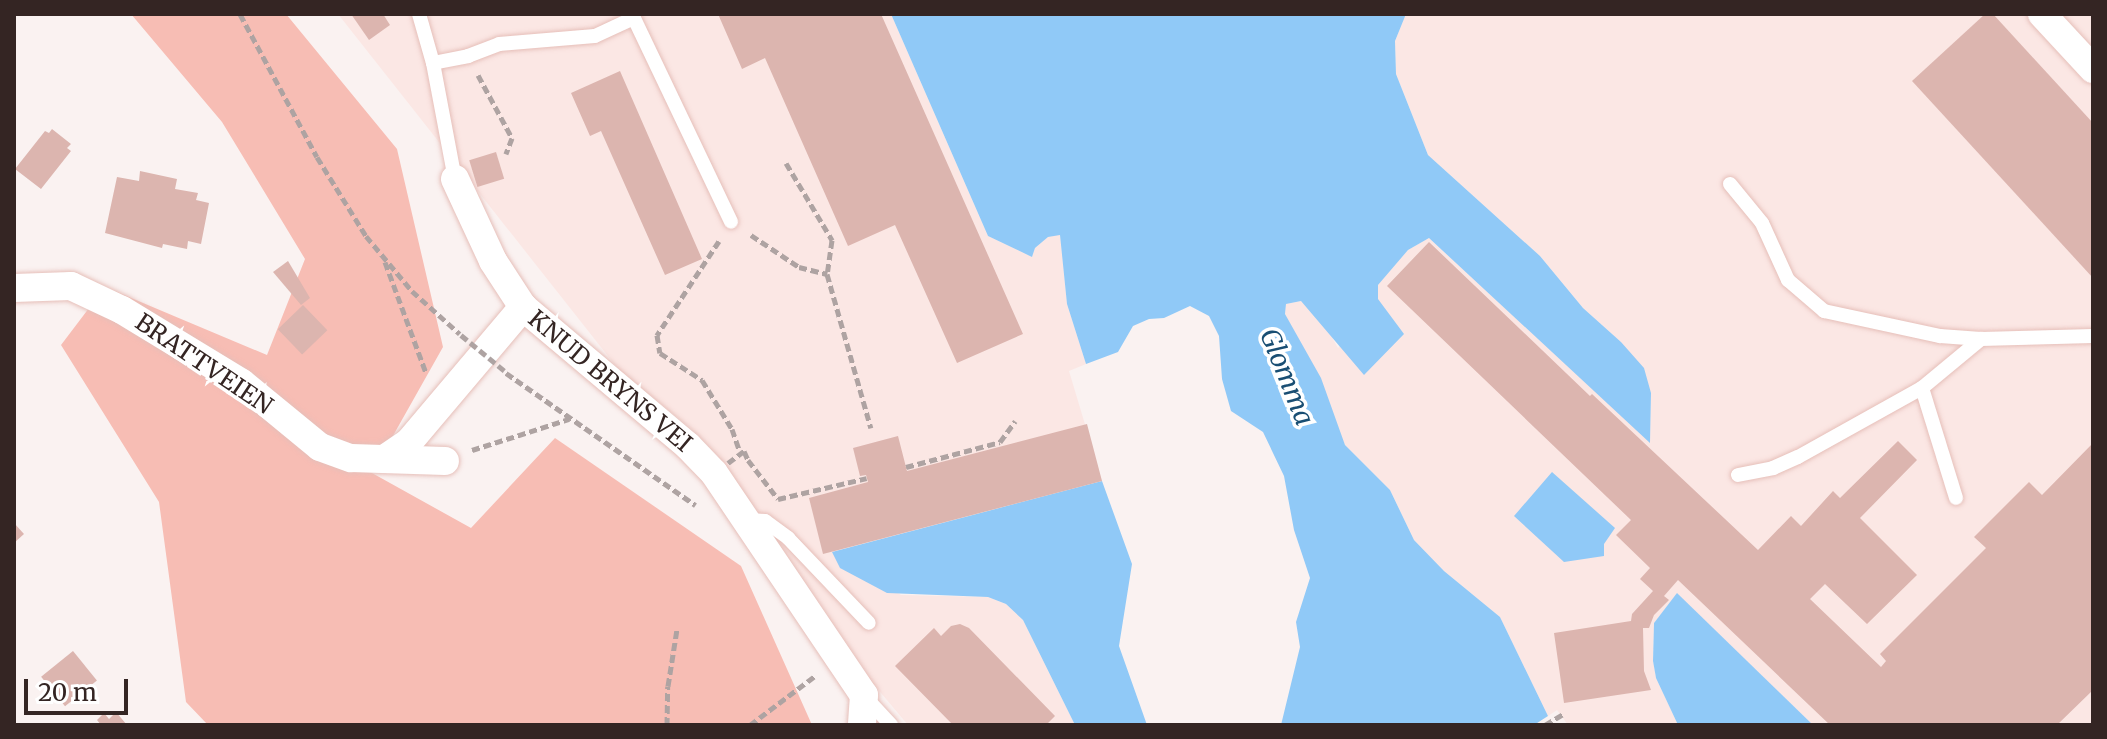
<!DOCTYPE html>
<html>
<head>
<meta charset="utf-8">
<style>
	body { margin:0 }
	#map { position:relative; width:2107px; height:739px; overflow:hidden; background:#faf2f1; font-family:Merriweather,serif }
	div>[style] { position:absolute }
	.built>* { inset:0; background:#fbe7e4 }
	.green>* { inset:0; background:#f7bdb4 }
	.water>* { inset:0; background:#90c9f7 }
	.building>* { inset:0; background:#dcb5af; transform-origin:0 0 }
	.path>* { height:5px; margin-top:-2.5px; transform-origin:0; background:repeating-linear-gradient(90deg,#aea3a2 0 8px,transparent 0 12px) }
	.roads { filter:drop-shadow(0 0 2px #e6bfb9) drop-shadow(0 0 2px #e6bfb9) }
	.lane>* { height:14px; margin:-7px; padding:0 7px; transform-origin:7px; border-radius:7px; background:#fff }
	.street>* { height:28px; margin:-14px; padding:0 14px; transform-origin:14px; border-radius:14px; background:#fff }
	.path-bridge>* { height:5px; margin-top:-2.5px; transform-origin:0; background:repeating-linear-gradient(90deg,#aea3a2 0 8px,transparent 0 12px) }
	span { translate:-50% -50%; white-space:nowrap; text-align:center; line-height:1.15; -webkit-text-stroke:7px #fff; paint-order:stroke }
	.street-label { font-size:24px; color:#342523 }
	.water-label { font-size:26px; color:#194e73; font-style:italic }
	.frame { position:absolute; inset:0; border:16px solid #342523; pointer-events:none }
	.scale { position:absolute; left:24px; top:679px; width:104px; height:36px; box-sizing:border-box; border:4px solid #342523; border-top:0; padding-left:10px; font-size:24px; line-height:28px; white-space:nowrap; color:#342523; -webkit-text-stroke:6px #fff; paint-order:stroke }
</style>
</head>
<body>
<div id="map">
	<div class="built">
		<i style="clip-path:polygon(338px 14px,891px 14px,988px 236px,1032px 257px,1035px 248px,1048px 237px,1060px 234px,1067px 304px,1086px 364px,1069px 371px,1102px 481px,832px 552px,901px 595px,988px 597px,1006px 604px,1023px 620px,1075px 725px,908px 725px,849px 655px,718px 456px,692px 429px,619px 370px)"></i>
		<i style="clip-path:polygon(1406px 14px,2093px 14px,2093px 725px,1813px 725px,1677px 594px,1654px 623px,1653px 661px,1656px 678px,1678px 725px,1568px 725px,1557px 710px,1548px 716px,1500px 617px,1444px 571px,1414px 540px,1390px 490px,1345px 445px,1285px 314px,1286px 304px,1301px 301px,1326px 327px,1338px 348px,1378px 299px,1378px 285px,1387px 273px,1408px 250px,1429px 238px,1650px 442px,1651px 393px,1621px 342px,1583px 308px,1540px 256px,1428px 155px,1396px 74px,1395px 41px)"></i>
	</div>
	<div class="green">
		<i style="clip-path:polygon(131px 14px,286px 14px,397px 149px,443px 347px,372px 473px,471px 528px,555px 438px,741px 566px,812px 725px,208px 725px,186px 702px,159px 502px,61px 345px,105px 287px,267px 355px,305px 259px,222px 122px)"></i>
	</div>
	<div class="water">
		<i style="clip-path:polygon(891px 14px,1406px 14px,1395px 41px,1396px 74px,1428px 155px,1540px 256px,1583px 308px,1621px 342px,1644px 368px,1651px 393px,1650px 443px,1429px 238px,1408px 250px,1378px 285px,1378px 299px,1404px 334px,1364px 375px,1301px 301px,1286px 304px,1285px 314px,1321px 378px,1345px 445px,1390px 490px,1414px 540px,1444px 571px,1500px 617px,1548px 716px,1534px 725px,1281px 725px,1300px 647px,1296px 622px,1310px 578px,1294px 530px,1284px 476px,1263px 432px,1231px 411px,1222px 379px,1219px 336px,1209px 316px,1190px 306px,1164px 318px,1149px 319px,1133px 326px,1118px 352px,1086px 364px,1067px 304px,1060px 235px,1048px 237px,1035px 248px,1032px 257px,988px 236px)"></i>
		<i style="clip-path:polygon(1552px 472px,1615px 528px,1604px 544px,1604px 556px,1564px 562px,1514px 516px)"></i>
		<i style="clip-path:polygon(1102px 481px,1132px 564px,1119px 646px,1147px 725px,1075px 725px,1023px 620px,1006px 604px,988px 597px,887px 593px,840px 568px,832px 552px)"></i>
		<i style="clip-path:polygon(1677px 593px,1813px 725px,1678px 725px,1656px 678px,1653px 661px,1654px 623px)"></i>
	</div>
	<div class="building">
		<i style="clip-path:polygon(351px 14px,383px 14px,390px 25px,369px 40px)"></i>
		<i style="clip-path:polygon(718px 14px,881px 14px,1023px 334px,957px 363px,895px 225px,848px 246px,765px 58px,742px 69px)"></i>
		<i style="clip-path:polygon(1985px 14px,1993px 14px,2093px 123px,2093px 278px,1912px 81px)"></i>
		<i style="clip-path:polygon(620px 71px,702px 259px,665px 275px,601px 131px,590px 136px,571px 93px)"></i>
		<i style="clip-path:polygon(52px 129px,71px 144px,67px 148px,71px 151px,41px 189px,15px 169px,45px 131px,49px 133px)"></i>
		<i style="left:496px;top:152px;width:28px;height:28px;rotate:73deg"></i>
		<i style="clip-path:polygon(140px 171px,177px 179px,175px 189px,198px 193px,196px 200px,209px 203px,201px 244px,188px 241px,187px 249px,163px 244px,162px 248px,105px 233px,117px 177px,139px 181px)"></i>
		<i style="clip-path:polygon(1429px 242px,1590px 396px,1592px 394px,1758px 550px,1791px 516px,1801px 526px,1833px 491px,1840px 498px,1898px 441px,1917px 460px,1860px 518px,1917px 575px,1867px 624px,1825px 584px,1810px 599px,1881px 667px,1886px 661px,1880px 654px,1986px 548px,1974px 537px,2029px 482px,2042px 495px,2093px 443px,2093px 690px,2057px 725px,1830px 725px,1678px 580px,1664px 596px,1669px 600px,1654px 615px,1649px 628px,1643px 628px,1644px 671px,1651px 690px,1564px 703px,1554px 633px,1631px 621px,1632px 614px,1653px 591px,1640px 579px,1650px 568px,1616px 535px,1631px 520px,1387px 286px)"></i>
		<i style="clip-path:polygon(288px 261px,310px 298px,301px 305px,273px 272px)"></i>
		<i style="left:303px;top:305px;width:35px;height:35px;rotate:46deg"></i>
		<i style="clip-path:polygon(1087px 424px,1102px 481px,823px 554px,809px 498px,868px 482px,866px 475px,860px 476px,853px 448px,898px 436px,907px 471px)"></i>
		<i style="clip-path:polygon(14px 523px,24px 534px,14px 543px)"></i>
		<i style="clip-path:polygon(960px 624px,969px 628px,1055px 716px,1046px 725px,953px 725px,895px 666px,934px 628px,941px 636px,951px 626px)"></i>
		<i style="left:73px;top:651px;width:38px;height:41px;rotate:51deg"></i>
		<i style="clip-path:polygon(116px 712px,127px 725px,101px 725px,97px 720px,104px 713px,109px 719px)"></i>
	</div>
	<div class="path">
		<i style="left:240px;top:14px;width:162px;rotate:61.7deg"></i>
		<i style="left:317px;top:157px;width:93px;rotate:58.2deg"></i>
		<i style="left:366px;top:236px;width:72px;rotate:50.1deg"></i>
		<i style="left:412px;top:291px;width:64px;rotate:41.9deg"></i>
		<i style="left:478px;top:75px;width:72px;rotate:61.6deg"></i>
		<i style="left:512px;top:138px;width:17px;rotate:111deg"></i>
		<i style="left:786px;top:163px;width:90px;rotate:59.1deg"></i>
		<i style="left:832px;top:240px;width:34px;rotate:98deg"></i>
		<i style="left:827px;top:274px;width:160px;rotate:74.1deg"></i>
		<i style="left:751px;top:235px;width:58px;rotate:33.7deg"></i>
		<i style="left:799px;top:267px;width:29px;rotate:14deg"></i>
		<i style="left:719px;top:241px;width:113px;rotate:123.4deg"></i>
		<i style="left:657px;top:335px;width:18px;rotate:81deg"></i>
		<i style="left:660px;top:353px;width:50px;rotate:32.7deg"></i>
		<i style="left:702px;top:380px;width:57px;rotate:58.5deg"></i>
		<i style="left:732px;top:429px;width:24px;rotate:71deg"></i>
		<i style="left:385px;top:262px;width:118px;rotate:69.7deg"></i>
		<i style="left:506px;top:373px;width:231px;rotate:34.9deg"></i>
		<i style="left:472px;top:450px;width:102px;rotate:-17.7deg"></i>
		<i style="left:748px;top:460px;width:49px;rotate:52.4deg"></i>
		<i style="left:778px;top:499px;width:91px;rotate:-13.3deg"></i>
		<i style="left:906px;top:467px;width:97px;rotate:-14.9deg"></i>
		<i style="left:1000px;top:442px;width:26px;rotate:-54deg"></i>
		<i style="left:667px;top:725px;width:39px;rotate:-89deg"></i>
		<i style="left:668px;top:686px;width:58px;rotate:-81deg"></i>
		<i style="left:750px;top:725px;width:83px;rotate:-37.1deg"></i>
		<i style="left:1545px;top:725px;width:21px;rotate:-31deg"></i>
	</div>
	<div class="roads">
		<div class="lane">
			<i style="left:419px;top:14px;width:51px;rotate:74.1deg"></i>
			<i style="left:433px;top:63px;width:118px;rotate:79.3deg"></i>
			<i style="left:632px;top:14px;width:230px;rotate:64.5deg"></i>
			<i style="left:433px;top:63px;width:36px;rotate:-11deg"></i>
			<i style="left:468px;top:56px;width:33px;rotate:-21deg"></i>
			<i style="left:499px;top:44px;width:96px;rotate:-4.8deg"></i>
			<i style="left:595px;top:36px;width:43px;rotate:-24.8deg"></i>
			<i style="left:1730px;top:184px;width:50px;rotate:50.6deg"></i>
			<i style="left:1762px;top:223px;width:63px;rotate:65.5deg"></i>
			<i style="left:1788px;top:280px;width:48px;rotate:40.7deg"></i>
			<i style="left:1824px;top:311px;width:119px;rotate:12.2deg"></i>
			<i style="left:1940px;top:336px;width:41px;rotate:4.2deg"></i>
			<i style="left:1981px;top:339px;width:112px;rotate:-1.5deg"></i>
			<i style="left:1922px;top:388px;width:115px;rotate:72.8deg"></i>
			<i style="left:1738px;top:475px;width:36px;rotate:-11deg"></i>
			<i style="left:1773px;top:468px;width:27px;rotate:-24deg"></i>
			<i style="left:1798px;top:457px;width:142px;rotate:-29.1deg"></i>
			<i style="left:1922px;top:388px;width:77px;rotate:-39.7deg"></i>
			<i style="left:748px;top:520px;width:17px;rotate:3deg"></i>
			<i style="left:765px;top:521px;width:29px;rotate:36deg"></i>
			<i style="left:788px;top:538px;width:117px;rotate:46.4deg"></i>
			<i style="left:866px;top:698px;width:37px;rotate:47deg"></i>
		</div>
		<div class="street">
			<i style="left:2042px;top:14px;width:75px;rotate:47.2deg"></i>
			<i style="left:455px;top:179px;width:90px;rotate:65.1deg"></i>
			<i style="left:493px;top:261px;width:55px;rotate:56.9deg"></i>
			<i style="left:523px;top:307px;width:216px;rotate:40.1deg"></i>
			<i style="left:688px;top:446px;width:37px;rotate:46deg"></i>
			<i style="left:714px;top:473px;width:268px;rotate:56deg"></i>
			<i style="left:864px;top:695px;width:30px;rotate:94deg"></i>
			<i style="left:14px;top:288px;width:57px;rotate:-2deg"></i>
			<i style="left:71px;top:286px;width:56px;rotate:25.2deg"></i>
			<i style="left:122px;top:310px;width:140px;rotate:31.3deg"></i>
			<i style="left:242px;top:383px;width:101px;rotate:39.4deg"></i>
			<i style="left:320px;top:447px;width:33px;rotate:20deg"></i>
			<i style="left:351px;top:458px;width:94px;rotate:1.8deg"></i>
			<i style="left:387px;top:457px;width:27px;rotate:-34deg"></i>
			<i style="left:409px;top:442px;width:177px;rotate:-49.8deg"></i>
		</div>
	</div>
	<div class="path-bridge">
		<i style="left:461px;top:335px;width:58px;rotate:39.4deg"></i>
		<i style="left:728px;top:463px;width:20px;rotate:-37deg"></i>
		<i style="left:744px;top:451px;width:10px;rotate:66deg"></i>
	</div>
	<div class="street-label">
		<span style="left:204px;top:364px;rotate:34deg">BRATTVEIEN</span>
		<span style="left:610px;top:381px;rotate:40deg">KNUD BRYNS VEI</span>
	</div>
	<div class="water-label">
		<span style="left:1287px;top:377px;rotate:68deg">Glomma</span>
	</div>
	<div class="frame"></div>
	<div class="scale">20 m</div>
</div>
</body>
</html>
